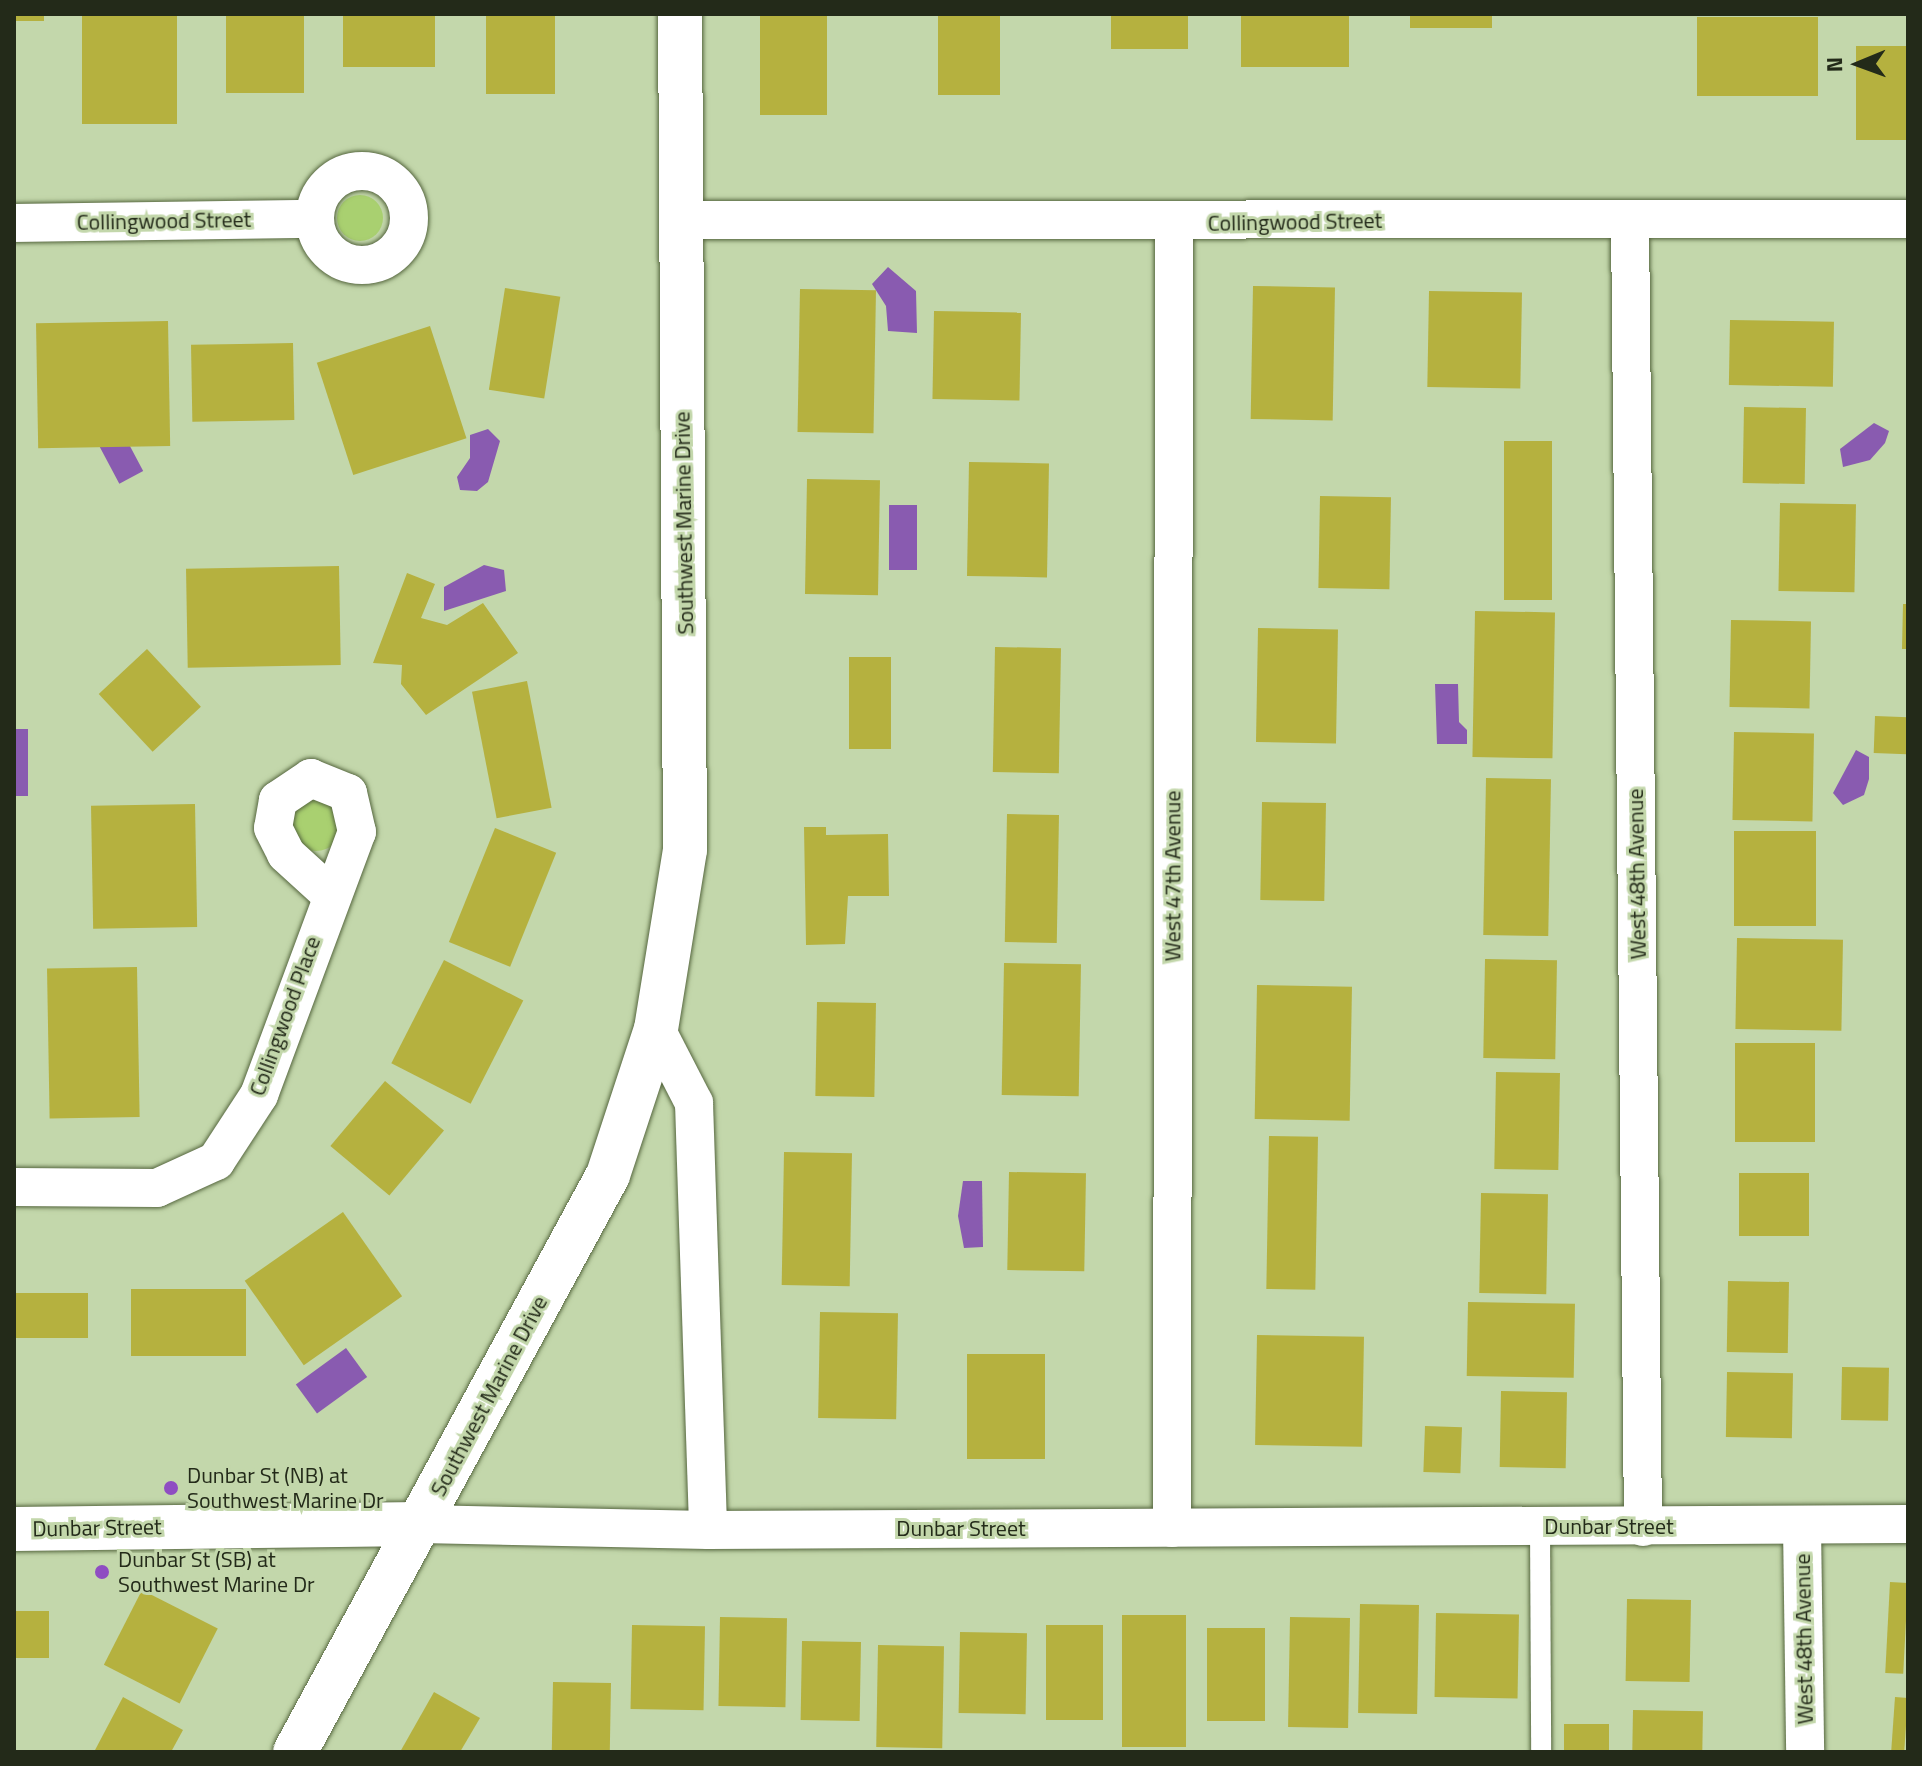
<!DOCTYPE html>
<html>
<head>
<meta charset="utf-8">
<style>
	body { margin:0 }
	#map { position:relative; width:1922px; height:1766px; overflow:hidden; background:#c3d7ab; font-family:"Titillium Web",sans-serif }
	div>[style] { position:absolute }
	.green>* { inset:0; background:#a9d070 }
	.round { border-radius:50% }
	.water>* { inset:0; background:#895bb0; transform-origin:0 0 }
	.building>* { inset:0; background:#b5b13f; transform-origin:0 0 }
	.roads { filter:drop-shadow(0 0 2px #56673f) drop-shadow(0 0 2px #56673f) }
	.lane>* { height:20px; margin:-10px; padding:0 10px; transform-origin:10px; border-radius:10px; background:#fff }
	.street>* { height:38px; margin:-19px; padding:0 19px; transform-origin:19px; border-radius:19px; background:#fff }
	.street>.ring { margin:-19px; padding:0; box-sizing:content-box; background:none; border:38px solid #fff; border-radius:50% }
	.secondary>* { height:44px; margin:-22px; padding:0 22px; transform-origin:22px; border-radius:22px; background:#fff }
	.dots>* { width:22px; height:22px; translate:-50% -50%; box-sizing:border-box; border:4px solid #c3d7ab; border-radius:50% }
	span { translate:-50% -50%; white-space:nowrap; text-align:center; line-height:1.15; -webkit-text-stroke:6px #c3d7ab; paint-order:stroke }
	.street-label { font-size:22px; color:#232a19 }
	.poi-label { font-size:22px; color:#232a19 }
	.left { translate:0 -50%; text-align:left }
	.frame { position:absolute; inset:0; border:16px solid #232a19; pointer-events:none }
	.north { position:absolute; left:1818px; top:24px; width:80px; height:80px; -webkit-text-stroke:6px #c3d7ab; paint-order:stroke; rotate:269deg; font-size:22px; font-weight:700; line-height:32px; text-align:center; color:#232a19 }
	.north::after { content:''; display:block; margin:auto; width:28px; height:36px; background:#232a19; clip-path:polygon(50% 0,100% 100%,50% 72%,0 100%) }
</style>
</head>
<body>
<div id="map">
	<div class="green">
		<i class="round" style="left:337px;top:195px;width:46px;height:46px"></i>
		<i class="round" style="left:290px;top:799px;width:52px;height:52px"></i>
	</div>
	<div class="water">
		<i style="clip-path:polygon(888px 267px,916px 291px,917px 333px,888px 331px,886px 306px,872px 284px)"></i>
		<i style="left:115px;top:418px;width:60px;height:27px;rotate:62deg"></i>
		<i style="clip-path:polygon(1874px 423px,1889px 431px,1885px 443px,1870px 460px,1843px 467px,1840px 449px)"></i>
		<i style="clip-path:polygon(488px 429px,500px 441px,488px 482px,477px 491px,460px 490px,457px 477px,470px 458px,470px 435px)"></i>
		<i style="left:889px;top:505px;width:28px;height:65px"></i>
		<i style="clip-path:polygon(484px 565px,504px 570px,506px 591px,444px 611px,444px 587px)"></i>
		<i style="clip-path:polygon(1435px 684px,1458px 684px,1459px 722px,1467px 730px,1467px 744px,1437px 744px)"></i>
		<i style="left:14px;top:729px;width:14px;height:67px"></i>
		<i style="clip-path:polygon(1856px 750px,1869px 757px,1869px 779px,1864px 795px,1843px 805px,1833px 793px)"></i>
		<i style="clip-path:polygon(963px 1181px,982px 1181px,983px 1247px,964px 1248px,958px 1216px)"></i>
		<i style="left:346px;top:1348px;width:36px;height:62px;rotate:54deg"></i>
	</div>
	<div class="building">
		<i style="left:14px;top:14px;width:30px;height:7px"></i>
		<i style="left:82px;top:14px;width:95px;height:110px"></i>
		<i style="left:226px;top:14px;width:78px;height:79px"></i>
		<i style="left:343px;top:14px;width:92px;height:53px"></i>
		<i style="left:486px;top:14px;width:69px;height:80px"></i>
		<i style="left:760px;top:14px;width:67px;height:101px"></i>
		<i style="left:938px;top:14px;width:62px;height:81px"></i>
		<i style="left:1111px;top:14px;width:77px;height:35px"></i>
		<i style="left:1241px;top:14px;width:108px;height:53px"></i>
		<i style="left:1410px;top:14px;width:82px;height:14px"></i>
		<i style="left:1697px;top:17px;width:121px;height:79px"></i>
		<i style="left:1856px;top:46px;width:52px;height:94px"></i>
		<i style="left:1253px;top:286px;width:82px;height:133px;rotate:1deg"></i>
		<i style="left:505px;top:288px;width:56px;height:103px;rotate:9deg"></i>
		<i style="left:800px;top:289px;width:76px;height:143px;rotate:1deg"></i>
		<i style="left:1429px;top:291px;width:93px;height:96px;rotate:1deg"></i>
		<i style="left:934px;top:311px;width:87px;height:88px;rotate:1deg"></i>
		<i style="left:1730px;top:320px;width:104px;height:65px;rotate:1deg"></i>
		<i style="left:168px;top:321px;width:125px;height:132px;rotate:89deg"></i>
		<i style="left:430px;top:326px;width:118px;height:119px;rotate:72deg"></i>
		<i style="left:293px;top:343px;width:77px;height:102px;rotate:89deg"></i>
		<i style="left:1744px;top:407px;width:62px;height:76px;rotate:1deg"></i>
		<i style="left:1504px;top:441px;width:48px;height:159px"></i>
		<i style="left:969px;top:462px;width:80px;height:114px;rotate:1deg"></i>
		<i style="left:807px;top:479px;width:73px;height:115px;rotate:1deg"></i>
		<i style="left:1320px;top:496px;width:71px;height:92px;rotate:1deg"></i>
		<i style="left:1780px;top:503px;width:76px;height:88px;rotate:1deg"></i>
		<i style="left:339px;top:566px;width:99px;height:153px;rotate:89deg"></i>
		<i style="clip-path:polygon(407px 573px,435px 584px,421px 618px,447px 625px,483px 603px,518px 653px,426px 715px,401px 684px,402px 665px,373px 663px)"></i>
		<i style="clip-path:polygon(1903px 604px,1908px 604px,1908px 649px,1902px 649px)"></i>
		<i style="left:1475px;top:611px;width:80px;height:146px;rotate:1deg"></i>
		<i style="left:1731px;top:620px;width:80px;height:87px;rotate:1deg"></i>
		<i style="left:1258px;top:628px;width:80px;height:114px;rotate:1deg"></i>
		<i style="left:995px;top:647px;width:66px;height:125px;rotate:1deg"></i>
		<i style="left:147px;top:649px;width:79px;height:66px;rotate:47deg"></i>
		<i style="left:849px;top:657px;width:42px;height:92px"></i>
		<i style="left:527px;top:681px;width:129px;height:56px;rotate:79deg"></i>
		<i style="left:1875px;top:716px;width:33px;height:37px;rotate:2deg"></i>
		<i style="left:1734px;top:732px;width:80px;height:88px;rotate:1deg"></i>
		<i style="left:1486px;top:778px;width:65px;height:157px;rotate:1deg"></i>
		<i style="left:1262px;top:802px;width:64px;height:98px;rotate:1deg"></i>
		<i style="left:195px;top:804px;width:123px;height:104px;rotate:89deg"></i>
		<i style="left:1007px;top:814px;width:52px;height:128px;rotate:1deg"></i>
		<i style="clip-path:polygon(804px 827px,826px 827px,826px 835px,888px 834px,889px 896px,848px 896px,845px 944px,806px 945px)"></i>
		<i style="left:495px;top:828px;width:66px;height:123px;rotate:22deg"></i>
		<i style="left:1734px;top:831px;width:82px;height:95px"></i>
		<i style="left:1737px;top:938px;width:106px;height:91px;rotate:1deg"></i>
		<i style="left:1485px;top:959px;width:72px;height:99px;rotate:1deg"></i>
		<i style="left:444px;top:960px;width:89px;height:116px;rotate:27deg"></i>
		<i style="left:1004px;top:963px;width:77px;height:132px;rotate:1deg"></i>
		<i style="left:137px;top:967px;width:150px;height:90px;rotate:89deg"></i>
		<i style="left:1257px;top:985px;width:95px;height:134px;rotate:1deg"></i>
		<i style="left:817px;top:1002px;width:59px;height:94px;rotate:1deg"></i>
		<i style="left:1735px;top:1043px;width:80px;height:99px"></i>
		<i style="left:1496px;top:1072px;width:64px;height:97px;rotate:1deg"></i>
		<i style="left:385px;top:1081px;width:77px;height:85px;rotate:40deg"></i>
		<i style="left:1269px;top:1136px;width:49px;height:153px;rotate:1deg"></i>
		<i style="left:784px;top:1152px;width:68px;height:133px;rotate:1deg"></i>
		<i style="left:1009px;top:1172px;width:77px;height:98px;rotate:1deg"></i>
		<i style="left:1739px;top:1173px;width:70px;height:63px"></i>
		<i style="left:1481px;top:1193px;width:67px;height:100px;rotate:1deg"></i>
		<i style="left:343px;top:1212px;width:103px;height:120px;rotate:55deg"></i>
		<i style="left:1728px;top:1281px;width:61px;height:71px;rotate:1deg"></i>
		<i style="left:246px;top:1289px;width:67px;height:115px;rotate:90deg"></i>
		<i style="left:14px;top:1293px;width:74px;height:45px"></i>
		<i style="left:1468px;top:1302px;width:107px;height:74px;rotate:1deg"></i>
		<i style="left:820px;top:1312px;width:78px;height:106px;rotate:1deg"></i>
		<i style="left:1257px;top:1335px;width:107px;height:110px;rotate:1deg"></i>
		<i style="left:967px;top:1354px;width:78px;height:105px"></i>
		<i style="left:1842px;top:1367px;width:47px;height:53px;rotate:1deg"></i>
		<i style="left:1727px;top:1372px;width:66px;height:65px;rotate:1deg"></i>
		<i style="left:1501px;top:1391px;width:66px;height:76px;rotate:1deg"></i>
		<i style="left:1425px;top:1426px;width:37px;height:46px;rotate:2deg"></i>
		<i style="left:1890px;top:1582px;width:18px;height:91px;rotate:3deg"></i>
		<i style="left:142px;top:1590px;width:85px;height:84px;rotate:27deg"></i>
		<i style="left:1627px;top:1599px;width:64px;height:82px;rotate:1deg"></i>
		<i style="left:1360px;top:1604px;width:59px;height:109px;rotate:1deg"></i>
		<i style="left:14px;top:1611px;width:35px;height:47px"></i>
		<i style="left:1436px;top:1613px;width:83px;height:84px;rotate:1deg"></i>
		<i style="left:1122px;top:1615px;width:64px;height:132px"></i>
		<i style="left:720px;top:1617px;width:67px;height:89px;rotate:1deg"></i>
		<i style="left:1290px;top:1617px;width:60px;height:110px;rotate:1deg"></i>
		<i style="left:632px;top:1625px;width:73px;height:84px;rotate:1deg"></i>
		<i style="left:1046px;top:1625px;width:57px;height:95px"></i>
		<i style="left:1207px;top:1628px;width:58px;height:93px"></i>
		<i style="left:960px;top:1632px;width:67px;height:81px;rotate:1deg"></i>
		<i style="left:802px;top:1641px;width:59px;height:79px;rotate:1deg"></i>
		<i style="left:878px;top:1645px;width:66px;height:102px;rotate:1deg"></i>
		<i style="left:553px;top:1682px;width:58px;height:70px;rotate:1deg"></i>
		<i style="clip-path:polygon(434px 1692px,480px 1718px,460px 1752px,400px 1752px)"></i>
		<i style="clip-path:polygon(123px 1697px,183px 1730px,171px 1752px,94px 1752px)"></i>
		<i style="left:1895px;top:1697px;width:13px;height:55px;rotate:4deg"></i>
		<i style="left:1633px;top:1710px;width:70px;height:42px;rotate:1deg"></i>
		<i style="left:1564px;top:1724px;width:45px;height:28px"></i>
	</div>
	<div class="roads">
		<div class="lane">
			<i style="left:1540px;top:1527px;width:225px;rotate:89.7deg"></i>
		</div>
		<div class="street">
			<i class="ring" style="left:315px;top:171px;width:56px;height:56px"></i>
			<i style="left:681px;top:220px;width:1227px;rotate:-0.05deg"></i>
			<i style="left:1630px;top:220px;width:1307px;rotate:89.43deg"></i>
			<i style="left:14px;top:223px;width:300px;rotate:-0.8deg"></i>
			<i style="left:656px;top:1029px;width:83px;rotate:62.8deg"></i>
			<i style="left:694px;top:1103px;width:427px;rotate:88.1deg"></i>
			<i style="left:14px;top:1187px;width:143px;rotate:0.4deg"></i>
			<i style="left:157px;top:1188px;width:65px;rotate:-24.6deg"></i>
			<i style="left:216px;top:1161px;width:79px;rotate:-56.9deg"></i>
			<i style="left:259px;top:1095px;width:281px;rotate:-69.6deg"></i>
			<i style="left:357px;top:832px;width:40px;rotate:-103deg"></i>
			<i style="left:348px;top:793px;width:40px;rotate:-158deg"></i>
			<i style="left:311px;top:778px;width:40px;rotate:146deg"></i>
			<i style="left:278px;top:800px;width:28px;rotate:100deg"></i>
			<i style="left:273px;top:828px;width:29px;rotate:63deg"></i>
			<i style="left:286px;top:854px;width:59px;rotate:42.3deg"></i>
			<i style="left:420px;top:1524px;width:288px;rotate:1.2deg"></i>
			<i style="left:708px;top:1530px;width:1200px;rotate:-0.29deg"></i>
			<i style="left:1802px;top:1526px;width:226px;rotate:89.2deg"></i>
			<i style="left:1172px;top:1528px;width:1305px;rotate:-89.91deg"></i>
		</div>
		<div class="secondary">
			<i style="left:14px;top:1529px;width:406px;rotate:-0.7deg"></i>
			<i style="left:295px;top:1752px;width:656px;rotate:-61.52deg"></i>
			<i style="left:608px;top:1175px;width:154px;rotate:-71.8deg"></i>
			<i style="left:656px;top:1029px;width:181px;rotate:-80.8deg"></i>
			<i style="left:685px;top:850px;width:836px;rotate:-90.34deg"></i>
		</div>
	</div>
	<div class="dots">
		<i style="left:171px;top:1488px;background:#8f4dc2"></i>
		<i style="left:102px;top:1572px;background:#8f4dc2"></i>
	</div>
	<div class="street-label">
		<span style="left:164px;top:221px;rotate:-1deg">Collingwood Street</span>
		<span style="left:1295px;top:222px;rotate:-1deg">Collingwood Street</span>
		<span style="left:684px;top:523px;rotate:-91deg">Southwest Marine Drive</span>
		<span style="left:1637px;top:874px;rotate:-91deg">West 48th Avenue</span>
		<span style="left:1173px;top:876px;rotate:-90deg">West 47th Avenue</span>
		<span style="left:285px;top:1016px;rotate:-70deg">Collingwood Place</span>
		<span style="left:489px;top:1396px;rotate:-62deg">Southwest Marine Drive</span>
		<span style="left:1609px;top:1527px">Dunbar Street</span>
		<span style="left:97px;top:1528px;rotate:-1deg">Dunbar Street</span>
		<span style="left:961px;top:1529px">Dunbar Street</span>
		<span style="left:1804px;top:1639px;rotate:-91deg">West 48th Avenue</span>
	</div>
	<div class="poi-label">
		<span class="left" style="left:187px;top:1488px">Dunbar St (NB) at<br>Southwest Marine Dr</span>
		<span class="left" style="left:118px;top:1572px">Dunbar St (SB) at<br>Southwest Marine Dr</span>
	</div>
	<div class="frame"></div>
	<div class="north">N</div>
</div>
</body>
</html>
